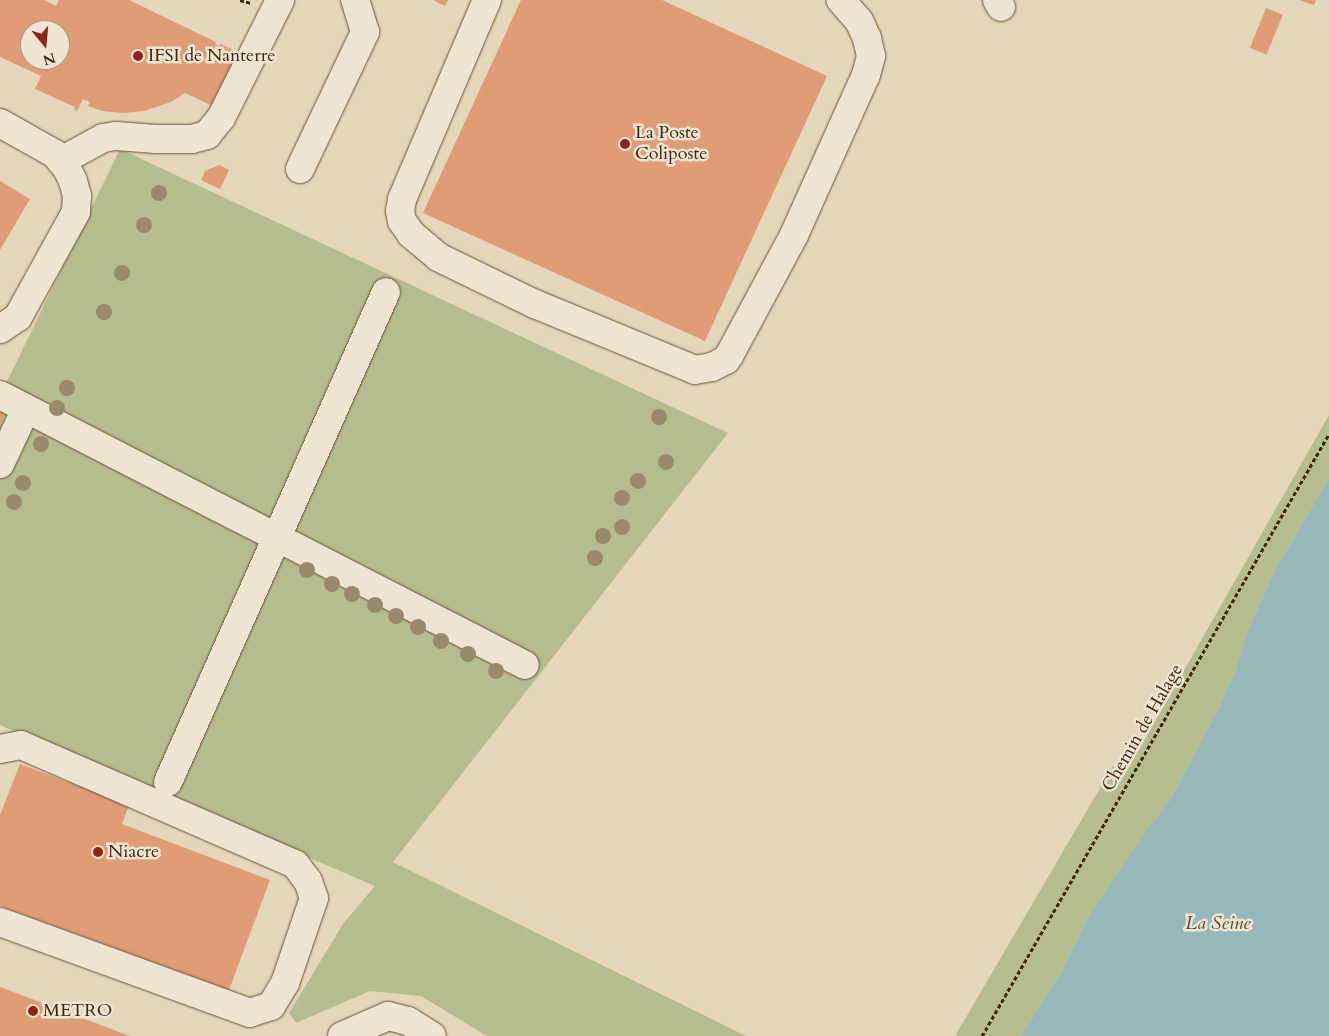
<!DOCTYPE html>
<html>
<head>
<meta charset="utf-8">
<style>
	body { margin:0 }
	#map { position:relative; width:1329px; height:1036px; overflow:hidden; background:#e4d6b9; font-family:Cardo,serif }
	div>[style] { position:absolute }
	.green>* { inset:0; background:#b5bd8f }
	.water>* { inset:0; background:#98b7b8 }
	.building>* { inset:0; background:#df9c76; transform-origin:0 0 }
	.path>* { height:3px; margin-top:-1.5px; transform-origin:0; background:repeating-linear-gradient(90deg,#40250d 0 4px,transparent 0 6.5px) }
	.roads { filter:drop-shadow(0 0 1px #695138) drop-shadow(0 0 1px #695138) }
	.minor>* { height:28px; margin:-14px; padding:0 14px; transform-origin:14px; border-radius:14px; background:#ede4d2 }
	.trees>* { width:16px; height:16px; margin:-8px; border-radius:50%; background:#9a8a6d }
	.dots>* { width:14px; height:14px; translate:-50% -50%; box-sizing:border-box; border:2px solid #ede4d2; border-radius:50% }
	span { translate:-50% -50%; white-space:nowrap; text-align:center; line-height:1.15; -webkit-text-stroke:5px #ede4d2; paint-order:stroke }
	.poi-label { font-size:18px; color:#40250d }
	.left { translate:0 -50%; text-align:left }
	.street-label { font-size:18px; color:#40250d }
	.water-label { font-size:19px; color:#564a38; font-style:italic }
	.north { position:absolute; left:20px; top:20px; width:50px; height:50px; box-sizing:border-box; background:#ede4d2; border:1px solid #a89883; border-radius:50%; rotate:163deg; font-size:14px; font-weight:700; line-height:20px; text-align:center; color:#40250d }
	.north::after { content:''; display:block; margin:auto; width:18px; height:22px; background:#8f2418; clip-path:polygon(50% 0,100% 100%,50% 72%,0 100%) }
</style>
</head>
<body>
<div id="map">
	<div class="green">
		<i style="clip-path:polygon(120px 149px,728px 433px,393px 862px,746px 1036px,487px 1036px,421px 996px,370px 991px,296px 1023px,289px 1013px,343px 924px,375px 886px,0 725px,0 396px)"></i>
		<i style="clip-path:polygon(1329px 415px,1329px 478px,1275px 570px,1250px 625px,1235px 672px,1217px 712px,1168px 803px,1148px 828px,1087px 919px,1060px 974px,1021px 1036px,955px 1036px,1113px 766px,1124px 776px)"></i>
	</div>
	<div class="water">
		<i style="clip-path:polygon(1329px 478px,1329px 1036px,1021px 1036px,1060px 974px,1087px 919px,1148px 828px,1168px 803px,1217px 712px,1235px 672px,1250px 625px,1275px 570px)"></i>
	</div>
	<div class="building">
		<i style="clip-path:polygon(evenodd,0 0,44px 0,56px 6px,59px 0,129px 0,216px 42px,215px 44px,219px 46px,220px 44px,238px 52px,213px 106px,185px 93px,171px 102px,144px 111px,123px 113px,102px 111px,88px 106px,90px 102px,83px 99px,77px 111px,74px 109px,75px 107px,35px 89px,41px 76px,0 57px,0 0,30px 30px,60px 30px,60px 60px,30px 60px,30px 30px)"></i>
		<i style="clip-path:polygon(433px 0,448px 0,445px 6px)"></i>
		<i style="clip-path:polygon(521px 0,662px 0,827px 76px,705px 341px,423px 213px)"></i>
		<i style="clip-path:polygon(1299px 0,1316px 0,1314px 5px)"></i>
		<i style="left:1266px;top:8px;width:18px;height:43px;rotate:22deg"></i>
		<i style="clip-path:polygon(219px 165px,229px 170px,220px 189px,201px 180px,205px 171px)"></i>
		<i style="clip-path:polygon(0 181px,30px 199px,0 250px)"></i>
		<i style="clip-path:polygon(0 408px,6px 411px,0 424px)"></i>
		<i style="clip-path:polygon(20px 764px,129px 805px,122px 824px,270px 880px,229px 990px,0 906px,0 815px)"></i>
		<i style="clip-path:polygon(0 987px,130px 1036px,0 1036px)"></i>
	</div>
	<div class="path">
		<i style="left:240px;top:0;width:11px;rotate:15deg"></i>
		<i style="left:982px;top:1036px;width:695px;rotate:-60.04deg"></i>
	</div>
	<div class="roads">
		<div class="minor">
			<i style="left:487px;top:0;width:216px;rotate:113.1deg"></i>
			<i style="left:402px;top:199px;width:12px;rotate:99deg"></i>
			<i style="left:400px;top:211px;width:10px;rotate:79deg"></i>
			<i style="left:402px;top:221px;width:16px;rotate:55deg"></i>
			<i style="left:411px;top:234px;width:35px;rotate:40deg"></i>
			<i style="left:438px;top:257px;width:108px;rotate:25.9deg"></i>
			<i style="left:535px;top:304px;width:173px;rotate:22.4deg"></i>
			<i style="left:695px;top:370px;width:17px;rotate:-10deg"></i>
			<i style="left:712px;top:367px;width:16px;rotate:-27deg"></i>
			<i style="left:726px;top:360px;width:7px;rotate:-56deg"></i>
			<i style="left:730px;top:354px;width:135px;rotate:-61.7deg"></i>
			<i style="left:794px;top:235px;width:175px;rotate:-65.8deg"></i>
			<i style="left:866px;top:75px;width:20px;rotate:-75deg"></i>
			<i style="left:871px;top:56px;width:18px;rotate:-103deg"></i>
			<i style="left:867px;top:38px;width:19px;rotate:-115deg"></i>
			<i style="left:859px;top:21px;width:28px;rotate:-131deg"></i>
			<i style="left:997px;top:0;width:8px;rotate:60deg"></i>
			<i style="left:0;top:123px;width:63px;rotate:29.4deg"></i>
			<i style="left:55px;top:154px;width:17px;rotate:50deg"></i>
			<i style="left:66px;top:167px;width:16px;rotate:63deg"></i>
			<i style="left:73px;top:181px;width:16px;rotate:75deg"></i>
			<i style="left:77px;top:196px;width:16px;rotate:94deg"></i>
			<i style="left:76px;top:212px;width:120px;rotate:118.9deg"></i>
			<i style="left:18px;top:317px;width:22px;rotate:146deg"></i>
			<i style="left:61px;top:161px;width:48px;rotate:-28.7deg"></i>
			<i style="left:103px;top:138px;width:13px;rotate:-9deg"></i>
			<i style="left:116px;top:136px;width:40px;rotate:4.3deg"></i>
			<i style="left:156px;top:139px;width:36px"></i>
			<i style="left:192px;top:139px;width:16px;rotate:-15deg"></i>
			<i style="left:207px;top:135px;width:22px;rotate:-51deg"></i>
			<i style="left:221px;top:118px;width:132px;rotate:-63.4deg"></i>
			<i style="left:300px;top:169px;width:152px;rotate:-64.6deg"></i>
			<i style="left:365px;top:32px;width:34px;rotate:-107deg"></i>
			<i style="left:0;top:395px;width:590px;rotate:27.22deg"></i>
			<i style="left:0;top:464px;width:61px;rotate:-64.7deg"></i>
			<i style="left:0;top:749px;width:21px;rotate:-11deg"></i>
			<i style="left:21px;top:745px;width:299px;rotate:23.5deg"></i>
			<i style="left:295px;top:864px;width:21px;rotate:53deg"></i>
			<i style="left:308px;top:881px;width:18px;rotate:71deg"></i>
			<i style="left:314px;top:898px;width:90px;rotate:108.8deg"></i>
			<i style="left:285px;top:983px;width:27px;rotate:121deg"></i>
			<i style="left:271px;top:1006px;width:22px;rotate:162deg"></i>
			<i style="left:250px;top:1013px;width:266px;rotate:-160deg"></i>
			<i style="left:168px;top:782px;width:536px;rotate:-66.02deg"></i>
			<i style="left:342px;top:1036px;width:50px;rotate:-23.5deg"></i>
			<i style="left:388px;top:1016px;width:21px;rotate:14deg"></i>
			<i style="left:408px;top:1021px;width:28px;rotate:32deg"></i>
		</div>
	</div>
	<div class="trees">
		<i style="left:159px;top:193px"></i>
		<i style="left:144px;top:225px"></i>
		<i style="left:122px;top:273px"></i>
		<i style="left:104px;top:312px"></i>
		<i style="left:67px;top:388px"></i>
		<i style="left:57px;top:408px"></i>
		<i style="left:659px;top:417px"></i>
		<i style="left:41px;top:444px"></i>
		<i style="left:666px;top:462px"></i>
		<i style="left:638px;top:481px"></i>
		<i style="left:23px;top:483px"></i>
		<i style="left:622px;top:498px"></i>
		<i style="left:14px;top:502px"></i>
		<i style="left:622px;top:527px"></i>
		<i style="left:603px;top:536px"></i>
		<i style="left:595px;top:558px"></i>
		<i style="left:307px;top:570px"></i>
		<i style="left:332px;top:584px"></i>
		<i style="left:352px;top:594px"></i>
		<i style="left:375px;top:605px"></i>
		<i style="left:396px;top:616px"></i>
		<i style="left:418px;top:627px"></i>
		<i style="left:441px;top:641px"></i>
		<i style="left:468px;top:654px"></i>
		<i style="left:496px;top:671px"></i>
	</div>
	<div class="dots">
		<i style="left:138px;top:56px;background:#8f2418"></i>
		<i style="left:625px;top:144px;background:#8f2418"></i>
		<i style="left:98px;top:852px;background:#8f2418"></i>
		<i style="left:33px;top:1011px;background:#8f2418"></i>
	</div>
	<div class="poi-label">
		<span class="left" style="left:148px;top:56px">IFSI de Nanterre</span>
		<span class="left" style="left:635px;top:144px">La Poste<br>Coliposte</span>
		<span class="left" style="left:108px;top:852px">Niacre</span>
		<span class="left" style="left:43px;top:1011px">METRO</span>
	</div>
	<div class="street-label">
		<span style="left:1143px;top:728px;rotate:-60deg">Chemin de Halage</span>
	</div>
	<div class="water-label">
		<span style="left:1218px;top:924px">La Seine</span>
	</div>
	<div class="north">N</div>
</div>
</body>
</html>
